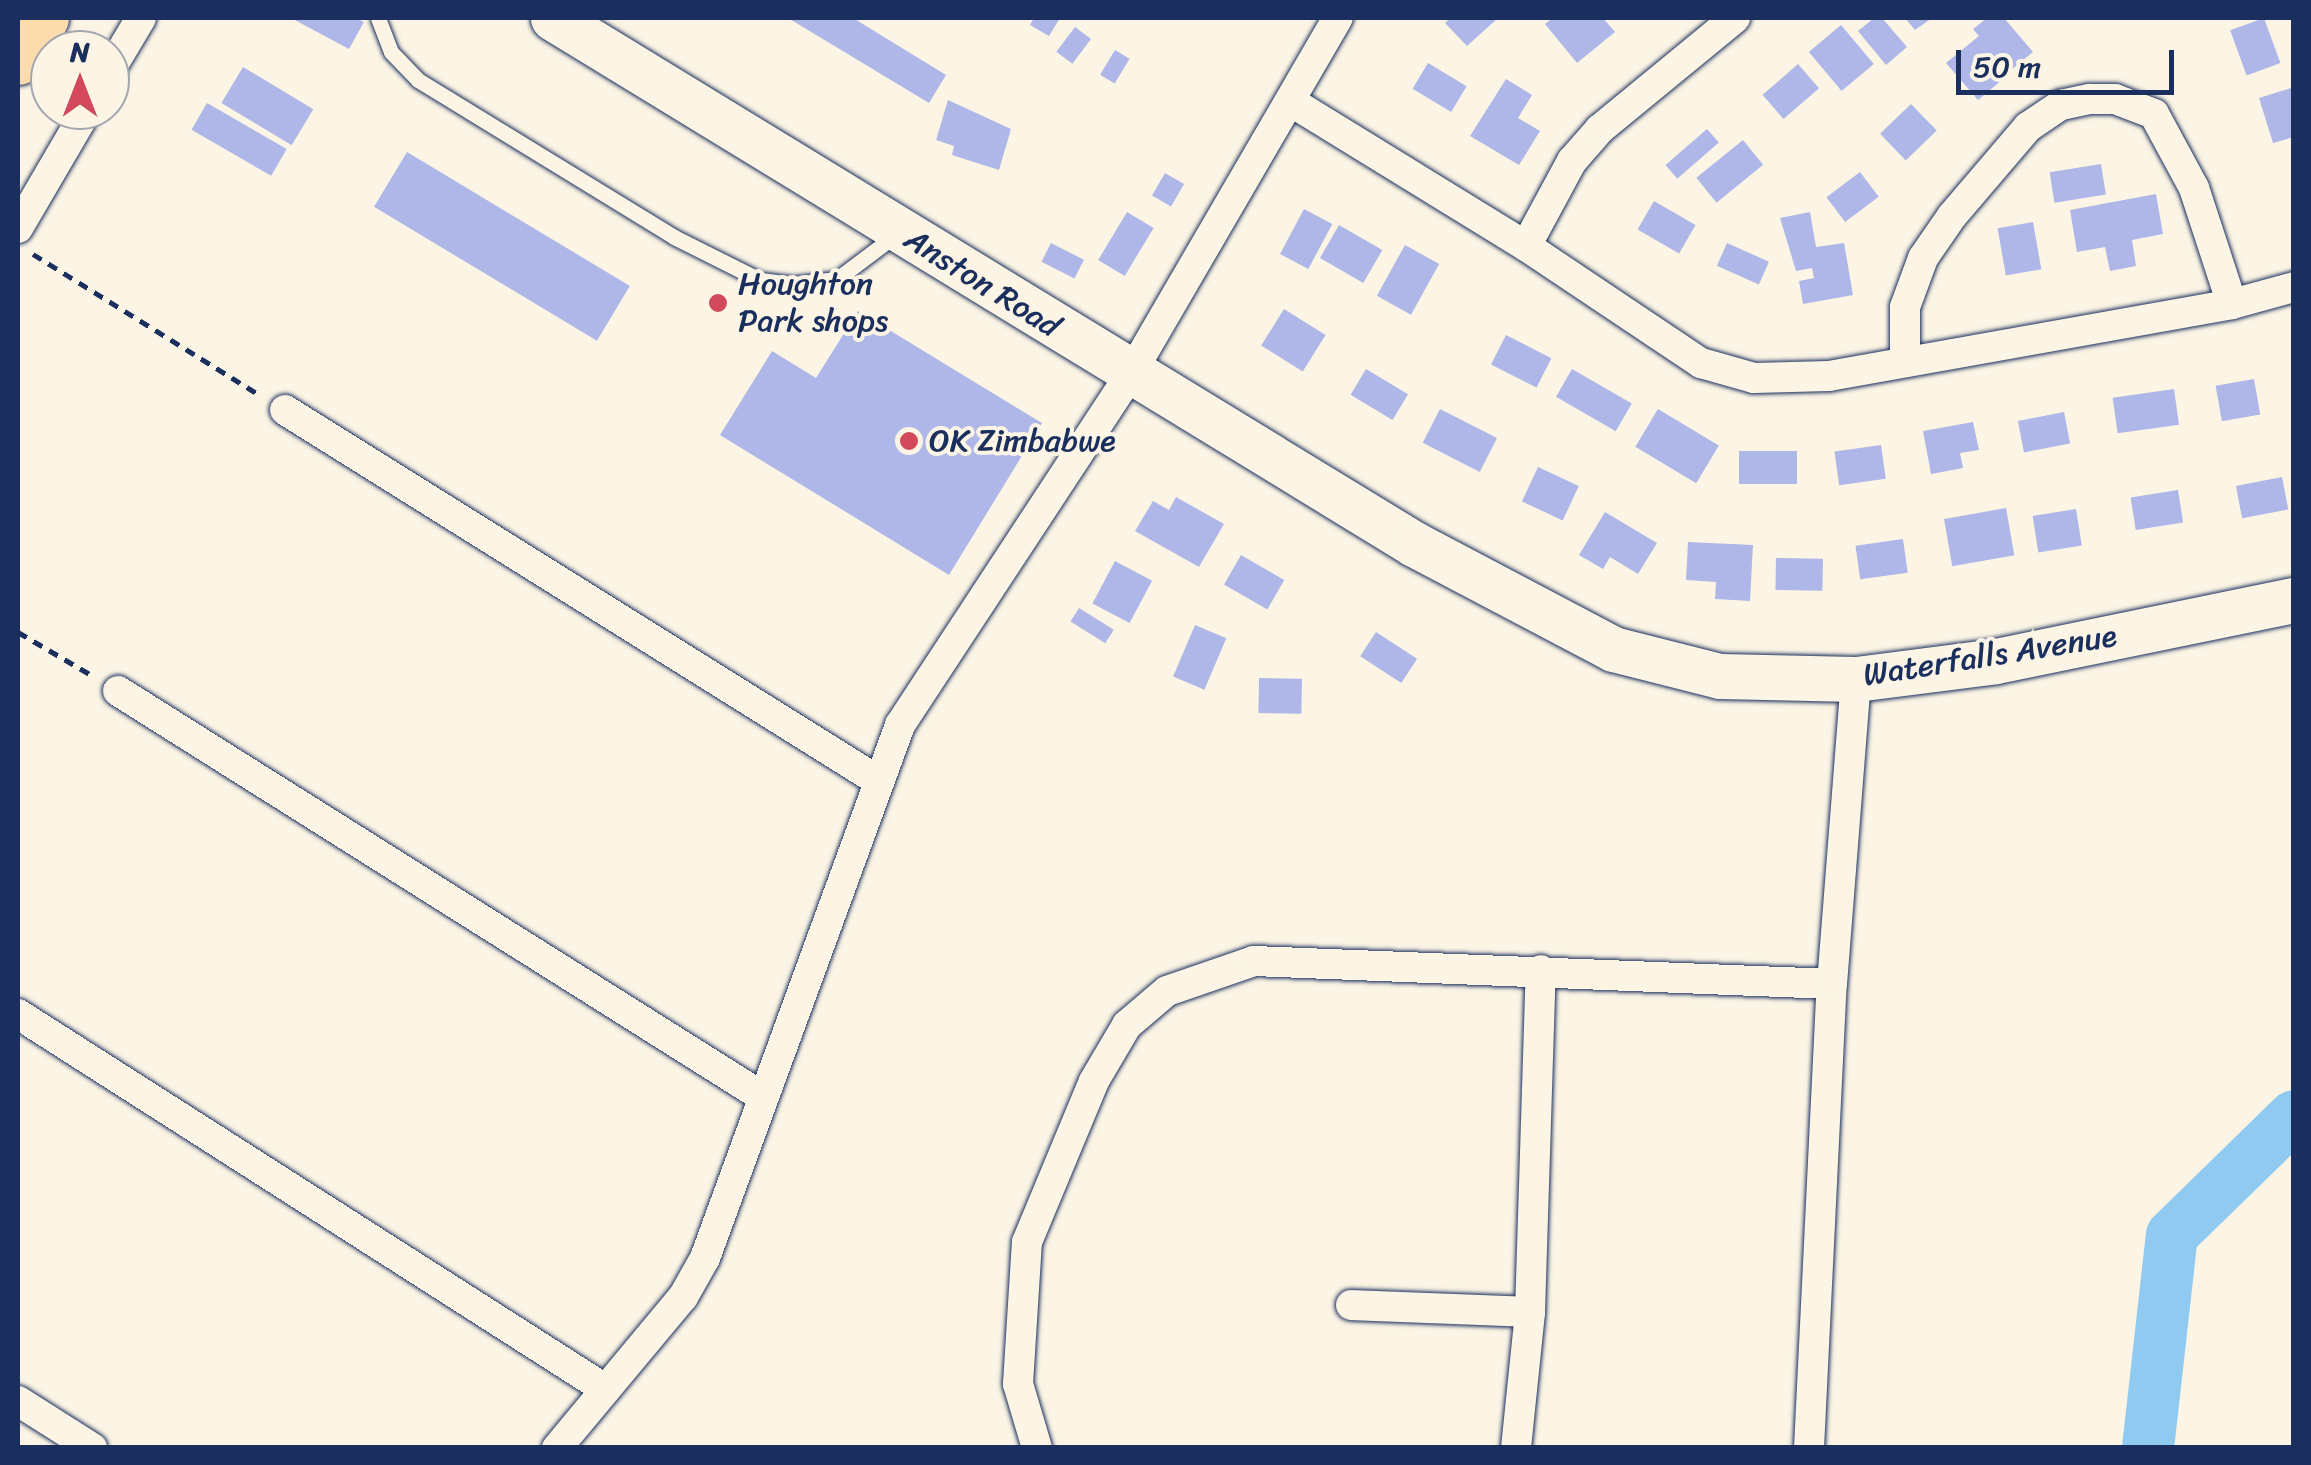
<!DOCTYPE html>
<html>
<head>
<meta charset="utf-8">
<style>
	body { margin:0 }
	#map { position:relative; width:2311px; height:1465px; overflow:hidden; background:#fcf5e5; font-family:Sriracha,sans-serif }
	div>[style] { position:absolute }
	.river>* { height:52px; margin:-26px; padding:0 26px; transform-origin:26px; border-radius:26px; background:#90caf0 }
	.building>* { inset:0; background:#aeb7e7; transform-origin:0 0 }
	.path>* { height:5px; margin-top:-2.5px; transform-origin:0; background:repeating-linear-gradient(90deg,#1b2f5e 0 10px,transparent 0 18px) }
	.roads { filter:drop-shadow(0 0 2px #1b2f5e) drop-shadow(0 0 2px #1b2f5e) }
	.service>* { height:15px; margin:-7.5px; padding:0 7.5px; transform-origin:7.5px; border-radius:7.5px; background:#fcf5e5 }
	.minor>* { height:30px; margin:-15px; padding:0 15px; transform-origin:15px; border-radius:15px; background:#fcf5e5 }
	.secondary>* { height:45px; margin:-22.5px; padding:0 22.5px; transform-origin:22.5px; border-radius:22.5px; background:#fcf5e5 }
	.trunk>* { height:52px; margin:-26px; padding:0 26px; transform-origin:26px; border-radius:26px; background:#fcdcac }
	.dots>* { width:28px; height:28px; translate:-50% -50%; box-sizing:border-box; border:5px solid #fcf5e5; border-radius:50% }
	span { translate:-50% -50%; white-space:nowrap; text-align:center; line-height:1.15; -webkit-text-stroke:8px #fcf5e5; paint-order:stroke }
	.street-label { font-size:32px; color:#1b2f5e }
	.poi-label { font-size:32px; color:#1b2f5e }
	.left { translate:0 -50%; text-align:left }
	.frame { position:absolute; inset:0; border:20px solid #1b2f5e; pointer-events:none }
	.north { position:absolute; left:30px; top:30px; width:100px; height:100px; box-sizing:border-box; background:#fcf5e5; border:2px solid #a2a6af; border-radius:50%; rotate:0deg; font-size:28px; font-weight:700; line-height:40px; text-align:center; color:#1b2f5e }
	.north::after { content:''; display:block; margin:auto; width:35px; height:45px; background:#d1495b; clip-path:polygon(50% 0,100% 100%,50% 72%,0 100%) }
	.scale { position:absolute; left:1956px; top:50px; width:218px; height:45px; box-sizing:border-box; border:5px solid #1b2f5e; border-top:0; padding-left:12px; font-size:30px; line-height:35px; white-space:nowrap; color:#1b2f5e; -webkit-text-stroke:8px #fcf5e5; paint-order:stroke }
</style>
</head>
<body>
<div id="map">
	<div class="river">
		<i style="left:2148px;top:1448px;width:214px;rotate:-83.6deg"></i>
		<i style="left:2172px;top:1235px;width:170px;rotate:-44.3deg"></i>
	</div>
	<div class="building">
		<i style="clip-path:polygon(291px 18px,356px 18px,364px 22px,349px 49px)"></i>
		<i style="clip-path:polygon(788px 18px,853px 18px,946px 75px,929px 103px)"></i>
		<i style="clip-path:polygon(1034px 18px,1060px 18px,1049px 36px,1030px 25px)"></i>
		<i style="clip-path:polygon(1450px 18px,1498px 18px,1467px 46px,1445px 23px)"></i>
		<i style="clip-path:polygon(1553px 18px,1603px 18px,1615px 32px,1577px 63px,1545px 24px)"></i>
		<i style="clip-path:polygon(1874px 18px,1882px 18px,1907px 47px,1886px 65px,1858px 31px)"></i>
		<i style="clip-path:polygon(1905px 18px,1932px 18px,1915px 30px)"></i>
		<i style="clip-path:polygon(1987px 18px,2004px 18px,2033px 52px,2010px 71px,2001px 60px,1992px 68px,2002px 80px,1978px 100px,1946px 63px,1979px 36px,1973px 29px)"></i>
		<i style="left:2264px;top:18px;width:48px;height:36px;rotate:70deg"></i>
		<i style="left:1841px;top:25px;width:51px;height:42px;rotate:50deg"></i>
		<i style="left:1075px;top:27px;width:20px;height:31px;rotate:37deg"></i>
		<i style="left:1115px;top:50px;width:17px;height:29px;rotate:31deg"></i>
		<i style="left:1428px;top:63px;width:45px;height:30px;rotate:31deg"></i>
		<i style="left:1798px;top:64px;width:32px;height:47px;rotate:49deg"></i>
		<i style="left:243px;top:67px;width:82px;height:42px;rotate:31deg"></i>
		<i style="clip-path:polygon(1506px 79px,1532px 95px,1518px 118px,1540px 131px,1519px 165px,1470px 136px)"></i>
		<i style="clip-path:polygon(2291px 88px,2294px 137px,2273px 143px,2259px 98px)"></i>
		<i style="clip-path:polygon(948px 100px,1011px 129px,999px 170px,952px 155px,954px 146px,936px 140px)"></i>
		<i style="left:207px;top:103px;width:92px;height:31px;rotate:30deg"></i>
		<i style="left:1911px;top:104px;width:37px;height:43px;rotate:46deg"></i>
		<i style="left:1707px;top:129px;width:18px;height:55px;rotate:49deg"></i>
		<i style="left:1743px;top:140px;width:32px;height:60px;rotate:51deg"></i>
		<i style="left:407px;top:152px;width:260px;height:64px;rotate:31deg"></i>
		<i style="left:2101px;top:164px;width:31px;height:52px;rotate:81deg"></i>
		<i style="left:1860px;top:172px;width:31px;height:42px;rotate:53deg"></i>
		<i style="left:1165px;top:173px;width:22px;height:26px;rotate:30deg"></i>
		<i style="clip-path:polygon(2156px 194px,2163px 234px,2132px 240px,2136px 266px,2110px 271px,2105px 247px,2077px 252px,2070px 210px)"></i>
		<i style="left:1654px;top:201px;width:48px;height:33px;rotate:30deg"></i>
		<i style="left:1304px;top:209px;width:32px;height:51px;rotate:28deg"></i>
		<i style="left:1127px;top:212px;width:31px;height:56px;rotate:31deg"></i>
		<i style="clip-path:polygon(1810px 212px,1816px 247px,1844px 243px,1853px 295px,1803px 304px,1799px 281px,1814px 278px,1812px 268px,1796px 271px,1780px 218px)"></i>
		<i style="left:2033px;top:222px;width:48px;height:36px;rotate:80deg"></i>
		<i style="left:1339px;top:225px;width:50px;height:38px;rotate:30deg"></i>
		<i style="left:1051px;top:243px;width:37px;height:21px;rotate:27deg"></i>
		<i style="left:1727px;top:243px;width:46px;height:25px;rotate:24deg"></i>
		<i style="left:1405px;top:245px;width:39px;height:58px;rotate:29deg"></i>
		<i style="left:1284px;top:309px;width:49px;height:43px;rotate:32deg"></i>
		<i style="clip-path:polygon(858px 311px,1042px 423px,949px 575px,720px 435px,772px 351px,816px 378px)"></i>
		<i style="left:1506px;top:335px;width:51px;height:33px;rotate:27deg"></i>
		<i style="left:1366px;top:369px;width:49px;height:30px;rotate:31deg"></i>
		<i style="left:1572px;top:369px;width:69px;height:32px;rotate:30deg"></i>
		<i style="left:2254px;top:379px;width:36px;height:39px;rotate:80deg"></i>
		<i style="left:2174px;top:389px;width:36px;height:62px;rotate:82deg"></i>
		<i style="left:1440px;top:409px;width:64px;height:38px;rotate:27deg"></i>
		<i style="left:1658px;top:409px;width:71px;height:44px;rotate:31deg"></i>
		<i style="left:2064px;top:412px;width:32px;height:47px;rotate:79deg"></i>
		<i style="clip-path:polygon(1973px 422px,1979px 450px,1960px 453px,1963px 468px,1931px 474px,1923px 431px)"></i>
		<i style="left:1881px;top:445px;width:34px;height:47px;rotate:82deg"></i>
		<i style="left:1739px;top:451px;width:58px;height:33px"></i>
		<i style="left:1538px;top:467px;width:45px;height:38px;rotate:25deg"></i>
		<i style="left:2282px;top:477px;width:33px;height:47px;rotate:79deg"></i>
		<i style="left:2178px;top:490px;width:33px;height:48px;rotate:81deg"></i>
		<i style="clip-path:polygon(1176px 497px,1224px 524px,1199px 567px,1135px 531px,1153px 501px,1169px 510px)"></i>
		<i style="left:2006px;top:508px;width:48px;height:63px;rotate:80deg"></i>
		<i style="left:2076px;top:509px;width:37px;height:44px;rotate:81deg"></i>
		<i style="clip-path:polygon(1605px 512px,1657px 543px,1638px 574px,1610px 557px,1603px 569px,1579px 555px)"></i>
		<i style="left:1903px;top:539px;width:34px;height:48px;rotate:82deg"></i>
		<i style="clip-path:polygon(1688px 542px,1753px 545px,1750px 601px,1715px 599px,1716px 582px,1686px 580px)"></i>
		<i style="left:1241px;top:555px;width:50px;height:34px;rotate:30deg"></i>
		<i style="left:1776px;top:558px;width:47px;height:32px;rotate:1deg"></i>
		<i style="left:1115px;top:561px;width:42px;height:48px;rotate:28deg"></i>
		<i style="left:1079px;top:608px;width:41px;height:16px;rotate:32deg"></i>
		<i style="left:1195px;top:625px;width:34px;height:56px;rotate:23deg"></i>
		<i style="left:1376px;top:632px;width:49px;height:29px;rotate:33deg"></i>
		<i style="left:1259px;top:678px;width:43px;height:35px;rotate:1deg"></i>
	</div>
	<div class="path">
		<i style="left:33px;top:254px;width:269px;rotate:31.9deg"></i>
		<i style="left:18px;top:632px;width:87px;rotate:30.4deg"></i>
	</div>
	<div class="roads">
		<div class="service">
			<i style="left:378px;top:18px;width:36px;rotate:69deg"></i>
			<i style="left:391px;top:52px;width:39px;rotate:46deg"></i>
			<i style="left:418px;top:80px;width:300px;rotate:31.5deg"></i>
			<i style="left:674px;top:237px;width:96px;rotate:26.6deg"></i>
			<i style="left:760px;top:280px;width:34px;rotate:7deg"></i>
			<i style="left:794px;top:284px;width:43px;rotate:-6.6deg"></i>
			<i style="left:837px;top:279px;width:76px;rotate:-37deg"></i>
		</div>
		<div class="minor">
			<i style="left:110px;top:70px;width:61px;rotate:-59.2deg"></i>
			<i style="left:1290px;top:101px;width:277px;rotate:31.6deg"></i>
			<i style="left:1526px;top:246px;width:211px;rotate:33.8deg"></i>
			<i style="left:1701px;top:363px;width:55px;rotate:15.8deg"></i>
			<i style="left:1754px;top:378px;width:75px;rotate:-1.5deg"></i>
			<i style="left:1829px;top:376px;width:409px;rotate:-10.1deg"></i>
			<i style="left:2232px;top:304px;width:64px;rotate:-15.3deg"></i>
			<i style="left:18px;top:228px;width:137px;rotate:-59.7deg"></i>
			<i style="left:1526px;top:246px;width:97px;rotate:-61.6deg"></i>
			<i style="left:1572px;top:161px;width:43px;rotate:-48.8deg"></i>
			<i style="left:1600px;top:129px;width:175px;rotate:-39.4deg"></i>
			<i style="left:1905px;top:361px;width:54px;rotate:-90deg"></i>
			<i style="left:1905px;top:307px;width:52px;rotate:-69.8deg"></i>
			<i style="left:1923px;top:258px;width:51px;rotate:-55.4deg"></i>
			<i style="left:1952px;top:216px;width:117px;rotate:-49.5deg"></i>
			<i style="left:2028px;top:127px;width:40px;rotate:-34deg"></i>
			<i style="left:2061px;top:105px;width:30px;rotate:-12deg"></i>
			<i style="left:2090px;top:99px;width:25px"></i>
			<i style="left:2115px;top:99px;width:42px;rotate:21deg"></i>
			<i style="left:2154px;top:114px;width:84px;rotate:61.6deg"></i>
			<i style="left:2194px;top:188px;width:122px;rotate:71.9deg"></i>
			<i style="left:285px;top:410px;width:698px;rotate:32.01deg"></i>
			<i style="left:118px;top:691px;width:762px;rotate:32.19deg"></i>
			<i style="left:18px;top:1014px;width:697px;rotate:32.57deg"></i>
			<i style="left:1351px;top:1305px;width:179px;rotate:2.2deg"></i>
			<i style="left:18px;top:1401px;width:88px;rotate:32.4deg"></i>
			<i style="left:557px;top:1448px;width:197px;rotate:-50.2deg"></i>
			<i style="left:683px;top:1297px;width:45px;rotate:-60.6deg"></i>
			<i style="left:705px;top:1258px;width:568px;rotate:-69.9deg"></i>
			<i style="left:900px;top:725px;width:419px;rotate:-56.7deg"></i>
			<i style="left:1130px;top:375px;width:413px;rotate:-59.8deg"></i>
			<i style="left:1037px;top:1448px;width:67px;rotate:-106.5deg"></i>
			<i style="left:1018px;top:1384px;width:142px;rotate:-86.4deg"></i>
			<i style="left:1027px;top:1242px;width:174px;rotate:-67.4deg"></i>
			<i style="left:1094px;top:1081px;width:65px;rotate:-59.5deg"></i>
			<i style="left:1127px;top:1025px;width:52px;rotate:-40.4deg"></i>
			<i style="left:1167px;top:991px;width:92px;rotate:-19deg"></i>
			<i style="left:1254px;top:961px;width:578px;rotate:2.28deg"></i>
			<i style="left:1516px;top:1448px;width:137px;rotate:-84.1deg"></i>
			<i style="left:1530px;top:1312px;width:342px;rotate:-88.2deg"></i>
			<i style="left:1809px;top:1448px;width:465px;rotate:-87.2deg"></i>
			<i style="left:1832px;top:984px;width:306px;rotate:-85.5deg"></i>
		</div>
		<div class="secondary">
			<i style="left:553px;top:18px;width:1009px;rotate:31.42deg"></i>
			<i style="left:1414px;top:544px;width:225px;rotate:27.8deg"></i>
			<i style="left:1613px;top:649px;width:110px;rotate:14.2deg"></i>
			<i style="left:1720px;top:676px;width:136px;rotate:1.3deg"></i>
			<i style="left:1856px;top:679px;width:141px;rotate:-7.3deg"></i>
			<i style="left:1996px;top:661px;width:304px;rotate:-11.6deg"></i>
		</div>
		<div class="trunk">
			<i style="left:18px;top:59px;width:48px;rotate:-58.6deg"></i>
		</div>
	</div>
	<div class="dots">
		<i style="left:718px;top:303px;background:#d1495b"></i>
		<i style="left:909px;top:441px;background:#d1495b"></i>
	</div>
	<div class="street-label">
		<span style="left:982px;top:283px;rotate:32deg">Anston Road</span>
		<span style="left:1990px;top:656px;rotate:-9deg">Waterfalls Avenue</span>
	</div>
	<div class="poi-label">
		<span class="left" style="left:738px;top:303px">Houghton<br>Park shops</span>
		<span class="left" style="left:929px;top:441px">OK Zimbabwe</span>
	</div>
	<div class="frame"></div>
	<div class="north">N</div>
	<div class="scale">50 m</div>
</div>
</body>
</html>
